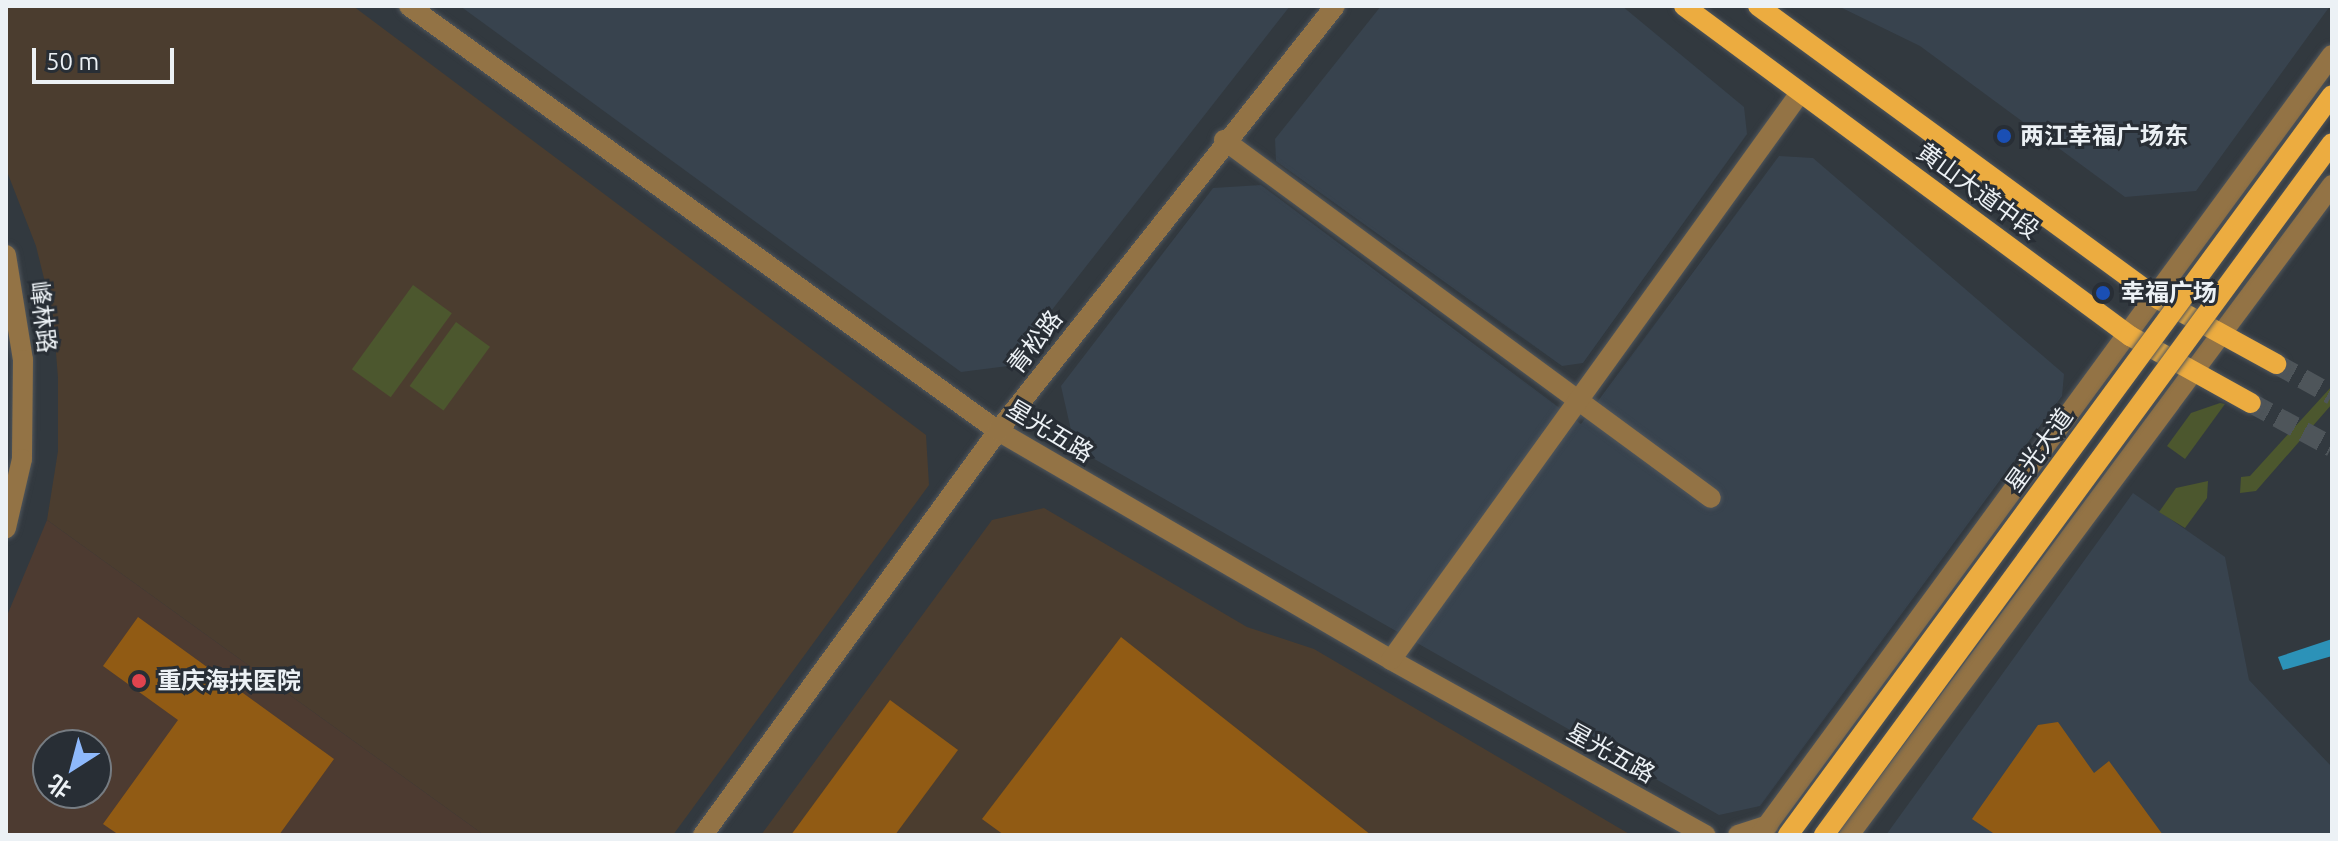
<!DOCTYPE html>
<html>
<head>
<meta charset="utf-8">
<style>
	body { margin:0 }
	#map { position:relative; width:2338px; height:841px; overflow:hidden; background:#32393f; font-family:Ubuntu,"Noto Sans SC",sans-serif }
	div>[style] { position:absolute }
	.built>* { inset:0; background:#38434e }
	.industrial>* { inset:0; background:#4b3d2f }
	.medical>* { inset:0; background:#4d3b31 }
	.green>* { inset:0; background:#4c572e; transform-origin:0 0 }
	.water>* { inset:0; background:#2c92b8 }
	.building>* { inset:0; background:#915b14 }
	.major-tunnel>* { height:20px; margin-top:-10px; transform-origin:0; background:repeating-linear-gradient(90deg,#4e555a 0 20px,transparent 0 30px) }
	.roads { filter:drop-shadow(0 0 2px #50565c) drop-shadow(0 0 2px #50565c) }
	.minor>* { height:20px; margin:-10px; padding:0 10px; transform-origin:10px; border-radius:10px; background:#937345 }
	.major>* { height:20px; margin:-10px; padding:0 10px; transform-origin:10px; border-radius:10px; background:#ecac40 }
	.bridges { filter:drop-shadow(0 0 2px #50565c) drop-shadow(0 0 2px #50565c) }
	.major-bridge>* { height:20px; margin:-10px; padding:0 10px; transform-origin:10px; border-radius:10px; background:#ecac40 }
	.dots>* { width:22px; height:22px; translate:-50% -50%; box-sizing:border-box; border:4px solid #282e35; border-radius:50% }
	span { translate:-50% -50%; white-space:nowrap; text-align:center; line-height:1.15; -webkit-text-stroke:6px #282e35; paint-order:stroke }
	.poi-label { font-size:24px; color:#ecf1f5; font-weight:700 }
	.left { translate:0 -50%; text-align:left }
	.street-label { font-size:24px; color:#ecf1f5 }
	.frame { position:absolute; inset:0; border:8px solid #ecf1f5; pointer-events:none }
	.north { position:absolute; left:32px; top:729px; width:80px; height:80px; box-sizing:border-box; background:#282e35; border:2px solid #767c82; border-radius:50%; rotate:216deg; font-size:22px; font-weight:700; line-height:32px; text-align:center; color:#ecf1f5 }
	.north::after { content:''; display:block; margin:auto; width:28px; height:36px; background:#8eb9fc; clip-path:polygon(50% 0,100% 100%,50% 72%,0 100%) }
	.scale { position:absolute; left:32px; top:48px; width:142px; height:36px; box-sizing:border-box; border:4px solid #ecf1f5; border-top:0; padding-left:10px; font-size:24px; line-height:28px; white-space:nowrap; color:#ecf1f5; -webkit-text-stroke:6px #282e35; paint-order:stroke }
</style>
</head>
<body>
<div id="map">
	<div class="built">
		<i style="clip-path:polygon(460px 6px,1290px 6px,1008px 366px,961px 372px)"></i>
		<i style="clip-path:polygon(1381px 6px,1622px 6px,1744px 107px,1747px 134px,1583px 363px,1562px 366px,1276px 161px,1275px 139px)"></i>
		<i style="clip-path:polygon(1838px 6px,2330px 6px,2196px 191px,2125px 197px,1920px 46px)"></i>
		<i style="clip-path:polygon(1779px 156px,1813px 158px,2064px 374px,2062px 396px,1760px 806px,1719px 815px,1075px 448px,1061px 386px,1213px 188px,1261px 185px,1581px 424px)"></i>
		<i style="clip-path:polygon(2133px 493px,2225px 557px,2249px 680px,2332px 767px,2332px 835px,1886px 835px)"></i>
	</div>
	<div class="industrial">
		<i style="clip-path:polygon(6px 6px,353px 6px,926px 435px,929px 485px,673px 835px,484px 835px,47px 520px,58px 451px,58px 378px,53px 315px,36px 246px,6px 169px)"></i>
		<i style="clip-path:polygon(1044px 508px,1247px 627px,1314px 649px,1631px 835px,761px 835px,992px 520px)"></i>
	</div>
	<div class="medical">
		<i style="clip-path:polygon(evenodd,47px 520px,484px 835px,6px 835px,6px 618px,47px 520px,48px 745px,96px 745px,96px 793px,48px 793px,48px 745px)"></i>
	</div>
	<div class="green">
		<i style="left:413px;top:285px;width:48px;height:104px;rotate:36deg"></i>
		<i style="left:456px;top:322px;width:42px;height:79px;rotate:36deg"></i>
		<i style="clip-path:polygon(2332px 386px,2332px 404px,2256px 491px,2240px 493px,2241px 477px,2250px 476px)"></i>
		<i style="clip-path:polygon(2220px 403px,2225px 404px,2185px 459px,2167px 446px,2191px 413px)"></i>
		<i style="clip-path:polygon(2208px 481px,2207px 498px,2185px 528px,2159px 512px,2176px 488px)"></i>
	</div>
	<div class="water">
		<i style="clip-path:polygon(2332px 639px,2332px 656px,2283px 670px,2278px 657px)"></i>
	</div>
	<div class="building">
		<i style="clip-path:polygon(138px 617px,334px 759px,279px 835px,119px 835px,103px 824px,178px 720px,103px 666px)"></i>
		<i style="clip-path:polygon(1121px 637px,1371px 835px,1004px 835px,982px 819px)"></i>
		<i style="clip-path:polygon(890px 700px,958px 750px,895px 835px,791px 835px)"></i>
		<i style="clip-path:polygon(2058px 722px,2094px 773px,2109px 761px,2163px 835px,1996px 835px,1972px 819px,2038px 725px)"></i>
	</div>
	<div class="major-tunnel">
		<i style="left:2276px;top:364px;width:64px;rotate:29deg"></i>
		<i style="left:2251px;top:403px;width:92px;rotate:28.5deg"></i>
	</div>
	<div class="roads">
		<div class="minor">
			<i style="left:409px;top:6px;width:726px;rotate:35.81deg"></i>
			<i style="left:998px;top:431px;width:455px;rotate:30.2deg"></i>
			<i style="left:1391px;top:660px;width:360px;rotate:29.1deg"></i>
			<i style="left:1224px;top:140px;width:604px;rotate:36.32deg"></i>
			<i style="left:6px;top:255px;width:106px;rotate:80.8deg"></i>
			<i style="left:23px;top:360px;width:99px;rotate:90.6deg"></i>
			<i style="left:22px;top:459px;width:71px;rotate:103.1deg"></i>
			<i style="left:1391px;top:660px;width:699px;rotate:-54.2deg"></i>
			<i style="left:703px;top:835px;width:500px;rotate:-53.86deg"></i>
			<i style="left:998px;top:431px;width:542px;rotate:-51.59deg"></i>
			<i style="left:1738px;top:835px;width:32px;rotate:-18deg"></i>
			<i style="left:1760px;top:835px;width:967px;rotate:-53.75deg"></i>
			<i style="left:1849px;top:835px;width:810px;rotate:-53.38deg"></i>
		</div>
		<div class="major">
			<i style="left:1684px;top:6px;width:555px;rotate:36.5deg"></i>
			<i style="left:2130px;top:336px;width:138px;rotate:29deg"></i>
			<i style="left:1758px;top:6px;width:496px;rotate:36.2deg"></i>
			<i style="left:2158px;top:299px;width:135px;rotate:28.8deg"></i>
		</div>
	</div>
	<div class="bridges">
		<div class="major-bridge">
			<i style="left:1788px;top:835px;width:918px;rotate:-53.68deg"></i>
			<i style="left:1824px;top:835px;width:858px;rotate:-53.72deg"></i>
		</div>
	</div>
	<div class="dots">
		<i style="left:2004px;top:136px;background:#1a4fb4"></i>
		<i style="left:2103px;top:293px;background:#1a4fb4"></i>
		<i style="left:139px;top:681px;background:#e0444e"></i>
	</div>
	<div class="poi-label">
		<span class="left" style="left:2020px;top:136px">两江幸福广场东</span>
		<span class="left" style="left:2121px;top:293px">幸福广场</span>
		<span class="left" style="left:157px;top:681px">重庆海扶医院</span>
	</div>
	<div class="street-label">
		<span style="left:1978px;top:191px;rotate:36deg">黄山大道中段</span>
		<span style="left:43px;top:317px;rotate:83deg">峰林路</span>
		<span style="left:1035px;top:342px;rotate:-52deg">青松路</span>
		<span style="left:1050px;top:431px;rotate:31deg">星光五路</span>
		<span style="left:2039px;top:450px;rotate:-54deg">星光大道</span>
		<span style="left:1611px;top:753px;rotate:29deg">星光五路</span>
	</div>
	<div class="frame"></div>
	<div class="north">北</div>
	<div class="scale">50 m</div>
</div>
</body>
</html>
